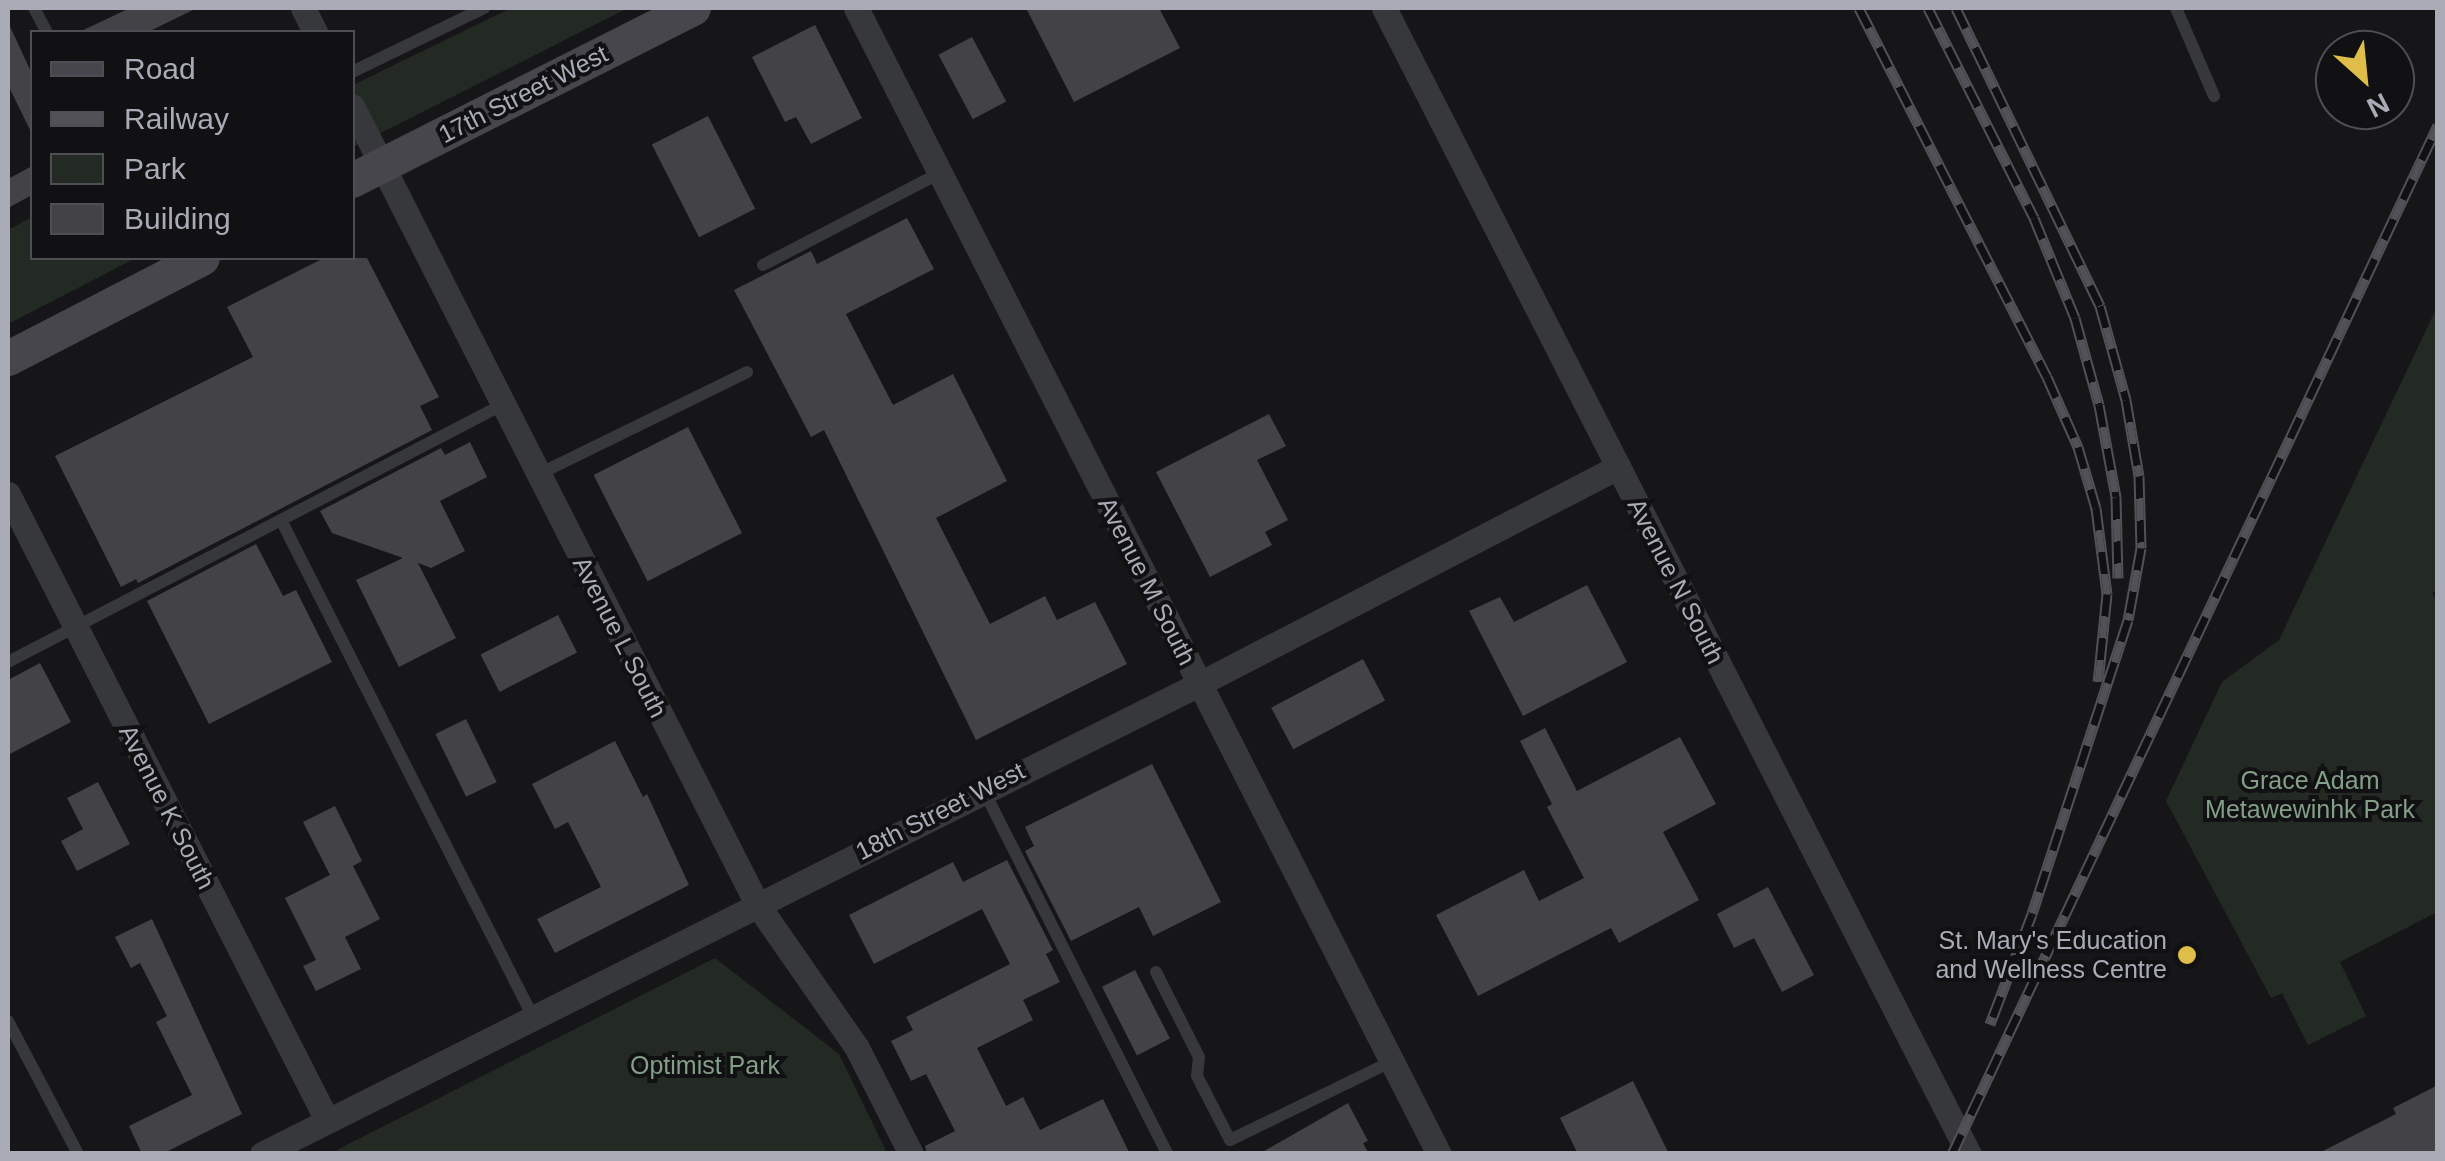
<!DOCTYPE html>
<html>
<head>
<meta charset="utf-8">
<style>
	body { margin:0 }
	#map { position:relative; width:2445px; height:1161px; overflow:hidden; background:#161618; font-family:Arial,sans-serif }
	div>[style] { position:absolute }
	.green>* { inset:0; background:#232a24 }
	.building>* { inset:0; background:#434347; transform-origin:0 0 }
	.lane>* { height:12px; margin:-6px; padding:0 6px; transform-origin:6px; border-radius:6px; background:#37383c }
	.street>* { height:25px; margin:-12.5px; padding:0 12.5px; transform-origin:12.5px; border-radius:12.5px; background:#37383c }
	.secondary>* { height:35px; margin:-17.5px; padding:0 17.5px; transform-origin:17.5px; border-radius:17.5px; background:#46464c }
	.rail>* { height:11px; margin-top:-5.5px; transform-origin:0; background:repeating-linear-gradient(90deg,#111113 0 22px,#515157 0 44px); box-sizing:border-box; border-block:2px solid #515157 }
	.dots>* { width:28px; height:28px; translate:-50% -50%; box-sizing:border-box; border:5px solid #111113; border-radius:50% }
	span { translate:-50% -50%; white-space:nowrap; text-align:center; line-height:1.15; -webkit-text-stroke:8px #111113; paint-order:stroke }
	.street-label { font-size:25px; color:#a9acb6 }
	.park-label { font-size:25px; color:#839f88 }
	.poi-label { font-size:25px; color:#a9acb6 }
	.right { translate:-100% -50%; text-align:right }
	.frame { position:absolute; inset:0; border:10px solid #a9acb6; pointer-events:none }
	.legend { position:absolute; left:30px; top:30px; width:325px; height:230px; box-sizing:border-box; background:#111113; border:2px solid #4e4f54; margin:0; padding:12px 18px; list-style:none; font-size:30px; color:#a9acb6 }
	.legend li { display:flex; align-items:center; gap:20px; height:50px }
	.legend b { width:50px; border:2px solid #4e4f54 }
	.north { position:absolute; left:2315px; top:30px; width:100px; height:100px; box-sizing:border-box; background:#111113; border:2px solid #4e4f54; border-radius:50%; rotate:153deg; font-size:28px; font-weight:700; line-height:40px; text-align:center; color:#a9acb6 }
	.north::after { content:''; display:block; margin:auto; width:35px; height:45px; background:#debd48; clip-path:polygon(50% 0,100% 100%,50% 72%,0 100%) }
</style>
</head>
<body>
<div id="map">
	<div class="green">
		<i style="clip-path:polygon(511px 8px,628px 8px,353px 147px,353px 85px)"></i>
		<i style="clip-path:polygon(32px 217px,32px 258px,136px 258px,8px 324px,8px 230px)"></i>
		<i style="clip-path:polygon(2437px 307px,2438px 590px,2432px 593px,2438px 604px,2437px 912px,2340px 962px,2366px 1016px,2308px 1045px,2282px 993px,2271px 998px,2166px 801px,2222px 682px,2279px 640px)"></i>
		<i style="clip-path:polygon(715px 958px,839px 1054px,887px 1153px,331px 1153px)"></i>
	</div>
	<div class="building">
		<i style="clip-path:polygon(130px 8px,197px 8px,148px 32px,79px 32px)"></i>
		<i style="clip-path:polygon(1026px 8px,1159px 8px,1180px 48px,1074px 102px)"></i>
		<i style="clip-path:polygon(8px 22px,32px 74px,32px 134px,8px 85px)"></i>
		<i style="clip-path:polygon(815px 25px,862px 118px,811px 144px,796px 117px,785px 122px,752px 57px)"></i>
		<i style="left:972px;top:37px;width:73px;height:38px;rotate:62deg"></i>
		<i style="left:708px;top:116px;width:104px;height:63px;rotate:63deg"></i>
		<i style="clip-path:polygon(32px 166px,32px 195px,8px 208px,8px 179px)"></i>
		<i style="clip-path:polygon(907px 218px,934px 269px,846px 314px,893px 405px,953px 374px,1007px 481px,936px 518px,990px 624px,1045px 596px,1057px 620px,1095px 602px,1127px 664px,976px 740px,824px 430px,811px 437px,734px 290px,811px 251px,817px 264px)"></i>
		<i style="clip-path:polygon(324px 258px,367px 258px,439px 397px,420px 406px,432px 430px,138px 583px,136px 579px,121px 587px,55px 456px,253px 357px,227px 307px)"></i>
		<i style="clip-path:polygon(1269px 414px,1286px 446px,1257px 460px,1288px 520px,1265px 532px,1272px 545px,1210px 577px,1156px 472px)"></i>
		<i style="left:688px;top:427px;width:119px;height:106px;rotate:63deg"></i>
		<i style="clip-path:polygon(470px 442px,487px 477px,440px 501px,465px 551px,431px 568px,418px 563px,456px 638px,399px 667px,356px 580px,403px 558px,332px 533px,320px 511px,441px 448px,445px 455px)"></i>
		<i style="clip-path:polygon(256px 544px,283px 596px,296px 590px,332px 662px,209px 724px,147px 601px)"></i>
		<i style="clip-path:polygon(1587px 585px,1627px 662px,1523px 716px,1469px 611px,1500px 597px,1514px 622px)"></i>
		<i style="left:558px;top:615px;width:42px;height:87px;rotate:63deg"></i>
		<i style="left:1363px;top:659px;width:47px;height:104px;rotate:62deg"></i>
		<i style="clip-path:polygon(40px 663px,71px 722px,8px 755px,8px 680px)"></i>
		<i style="left:466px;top:719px;width:70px;height:34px;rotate:64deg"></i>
		<i style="clip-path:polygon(1545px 728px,1577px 791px,1680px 737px,1716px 804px,1663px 832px,1699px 900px,1619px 943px,1611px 928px,1478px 996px,1436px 915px,1524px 870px,1539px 901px,1584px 878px,1547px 807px,1552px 804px,1520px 741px)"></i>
		<i style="clip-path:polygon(615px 741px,643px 797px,647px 794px,689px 885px,555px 953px,537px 919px,601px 887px,568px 822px,555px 829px,532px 784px)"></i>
		<i style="clip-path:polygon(1152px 764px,1221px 902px,1153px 936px,1139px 907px,1071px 941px,1025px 851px,1034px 846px,1025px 827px)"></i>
		<i style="clip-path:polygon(98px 782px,130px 844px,77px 871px,61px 841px,83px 829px,67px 798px)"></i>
		<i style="clip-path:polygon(335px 806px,362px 861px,353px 866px,380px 919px,345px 937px,361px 969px,316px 991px,303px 966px,316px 960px,285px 898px,330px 875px,303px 822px)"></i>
		<i style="clip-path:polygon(1007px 860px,1053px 950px,1046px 954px,1060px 982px,1023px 1000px,1033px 1020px,977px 1048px,1006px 1106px,1023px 1097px,1040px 1130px,1103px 1099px,1130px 1154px,927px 1154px,925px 1146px,955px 1131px,926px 1074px,911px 1081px,891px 1041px,913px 1030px,906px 1017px,1010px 964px,982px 909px,874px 964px,849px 915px,953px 862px,963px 882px)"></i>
		<i style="clip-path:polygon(1768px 887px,1814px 975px,1782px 992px,1754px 938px,1734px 948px,1717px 914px)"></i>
		<i style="clip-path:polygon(152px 919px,242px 1114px,162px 1154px,142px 1154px,129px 1126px,192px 1095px,156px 1022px,167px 1016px,140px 963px,131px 968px,115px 937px)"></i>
		<i style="left:1135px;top:970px;width:77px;height:37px;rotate:63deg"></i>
		<i style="clip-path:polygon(1633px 1081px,1669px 1154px,1578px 1154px,1560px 1118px)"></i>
		<i style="clip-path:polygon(2438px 1085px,2438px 1154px,2317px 1154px,2396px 1114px,2393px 1108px)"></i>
		<i style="clip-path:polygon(1348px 1103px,1368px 1141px,1363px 1143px,1369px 1154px,1259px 1154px)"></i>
	</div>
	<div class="lane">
		<i style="left:34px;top:8px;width:27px;rotate:62deg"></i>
		<i style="left:2176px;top:8px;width:96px;rotate:66.6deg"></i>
		<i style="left:352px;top:72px;width:147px;rotate:-25.9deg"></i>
		<i style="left:763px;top:265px;width:199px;rotate:-27.5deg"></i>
		<i style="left:537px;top:475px;width:234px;rotate:-26.1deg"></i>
		<i style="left:282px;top:522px;width:555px;rotate:63.11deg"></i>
		<i style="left:8px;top:662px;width:557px;rotate:-27.49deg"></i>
		<i style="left:984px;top:791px;width:407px;rotate:63.2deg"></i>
		<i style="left:1156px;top:972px;width:95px;rotate:63.2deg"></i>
		<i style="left:1199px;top:1057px;width:19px;rotate:96deg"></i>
		<i style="left:1197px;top:1076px;width:72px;rotate:62.7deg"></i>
		<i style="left:1230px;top:1140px;width:181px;rotate:-25.9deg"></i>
		<i style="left:8px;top:1021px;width:150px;rotate:62.2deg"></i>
	</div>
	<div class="street">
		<i style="left:303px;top:8px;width:27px;rotate:63deg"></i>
		<i style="left:856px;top:8px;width:1286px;rotate:63.04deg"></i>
		<i style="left:1384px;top:8px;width:1287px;rotate:62.96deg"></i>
		<i style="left:352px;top:106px;width:895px;rotate:63.09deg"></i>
		<i style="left:757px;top:904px;width:175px;rotate:55.2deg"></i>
		<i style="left:857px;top:1048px;width:119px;rotate:63deg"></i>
		<i style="left:8px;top:494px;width:703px;rotate:63deg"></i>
		<i style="left:262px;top:1154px;width:1048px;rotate:-26.64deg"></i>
		<i style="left:1199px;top:684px;width:472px;rotate:-27.4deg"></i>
	</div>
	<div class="secondary">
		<i style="left:352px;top:180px;width:382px;rotate:-26.8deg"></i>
		<i style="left:8px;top:358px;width:218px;rotate:-27.3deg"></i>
	</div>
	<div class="rail">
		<i style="left:1859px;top:8px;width:414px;rotate:63deg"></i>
		<i style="left:2047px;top:377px;width:77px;rotate:66.1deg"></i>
		<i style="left:2078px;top:447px;width:64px;rotate:73.6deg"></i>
		<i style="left:2096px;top:508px;width:87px;rotate:82.7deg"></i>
		<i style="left:2107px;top:594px;width:88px;rotate:95.8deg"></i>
		<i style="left:1928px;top:8px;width:235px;rotate:63.2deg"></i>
		<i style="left:2034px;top:218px;width:108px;rotate:67.7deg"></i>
		<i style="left:2075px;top:318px;width:90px;rotate:74.6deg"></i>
		<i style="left:2099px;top:405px;width:94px;rotate:79.5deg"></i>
		<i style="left:2116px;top:497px;width:81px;rotate:88.6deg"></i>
		<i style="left:1956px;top:8px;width:331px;rotate:64.2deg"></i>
		<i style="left:2100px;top:306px;width:98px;rotate:74.5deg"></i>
		<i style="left:2126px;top:400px;width:77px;rotate:80.3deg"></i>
		<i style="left:2139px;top:476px;width:72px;rotate:88.4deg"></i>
		<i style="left:2141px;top:548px;width:73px;rotate:100.2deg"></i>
		<i style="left:2128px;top:620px;width:309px;rotate:108.1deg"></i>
		<i style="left:2032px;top:914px;width:118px;rotate:110.9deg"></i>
		<i style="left:1952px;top:1154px;width:1138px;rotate:-64.72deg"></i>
	</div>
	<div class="dots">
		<i style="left:2187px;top:955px;background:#debd48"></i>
	</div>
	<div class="street-label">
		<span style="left:523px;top:94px;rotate:-27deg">17th Street West</span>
		<span style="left:1147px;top:581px;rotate:63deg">Avenue M South</span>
		<span style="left:1676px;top:581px;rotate:63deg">Avenue N South</span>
		<span style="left:620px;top:637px;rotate:63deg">Avenue L South</span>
		<span style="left:167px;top:807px;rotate:63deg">Avenue K South</span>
		<span style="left:940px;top:811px;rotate:-27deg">18th Street West</span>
	</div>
	<div class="park-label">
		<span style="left:2310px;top:795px">Grace Adam<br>Metawewinhk Park</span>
		<span style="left:705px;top:1065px">Optimist Park</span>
	</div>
	<div class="poi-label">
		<span class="right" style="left:2167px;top:955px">St. Mary's Education<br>and Wellness Centre</span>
	</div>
	<div class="frame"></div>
	<ul class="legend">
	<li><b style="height:12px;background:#46464c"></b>Road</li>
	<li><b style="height:12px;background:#515157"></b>Railway</li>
	<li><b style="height:28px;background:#232a24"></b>Park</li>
	<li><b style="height:28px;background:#434347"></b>Building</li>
	</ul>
	<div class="north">N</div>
</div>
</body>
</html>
